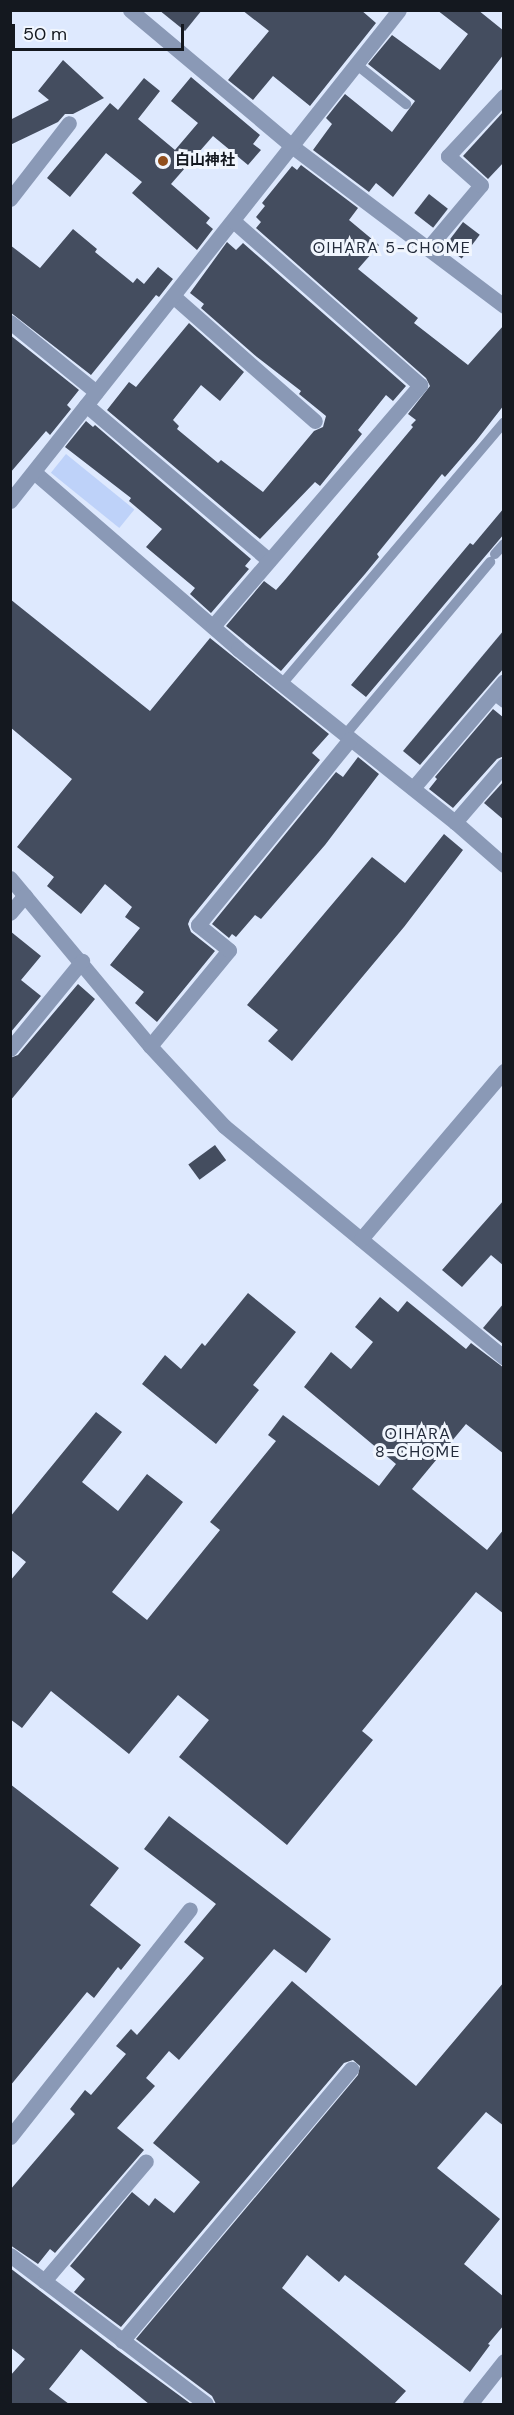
<!DOCTYPE html>
<html>
<head>
<meta charset="utf-8">
<style>
	body { margin:0 }
	#map { position:relative; width:514px; height:2415px; overflow:hidden; background:#dee9fe; font-family:"DM Sans","Noto Sans JP",sans-serif }
	div>[style] { position:absolute }
	.green>* { inset:0; background:#bed2f9; transform-origin:0 0 }
	.building>* { inset:0; background:#444d5f; transform-origin:0 0 }
	.lane>* { height:10px; margin:-5px; padding:0 5px; transform-origin:5px; border-radius:5px; background:#8a99b6 }
	.street>* { height:15px; margin:-7.5px; padding:0 7.5px; transform-origin:7.5px; border-radius:7.5px; background:#8a99b6 }
	.dots>* { width:16px; height:16px; translate:-50% -50%; box-sizing:border-box; border:3px solid #f1f6fe; border-radius:50% }
	span { translate:-50% -50%; white-space:nowrap; text-align:center; line-height:1.15; -webkit-text-stroke:6px #f1f6fe; paint-order:stroke }
	.poi-label { font-size:15px; color:#14181f; font-weight:700 }
	.left { translate:0 -50%; text-align:left }
	.neighbourhood-label { font-size:16px; color:#232b3b; letter-spacing:1.5px }
	.frame { position:absolute; inset:0; border:12px solid #14181f; pointer-events:none }
	.scale { position:absolute; left:12px; top:24px; width:172px; height:27px; box-sizing:border-box; border:3px solid #14181f; border-top:0; padding-left:8px; font-size:18px; line-height:21px; white-space:nowrap; color:#14181f; -webkit-text-stroke:4px #f1f6fe; paint-order:stroke }
</style>
</head>
<body>
<div id="map">
	<div class="green">
		<i style="left:66px;top:454px;width:88px;height:24px;rotate:39deg"></i>
	</div>
	<div class="building">
		<i style="clip-path:polygon(159px 10px,202px 10px,185px 31px)"></i>
		<i style="clip-path:polygon(242px 10px,361px 10px,376px 23px,310px 106px,273px 76px,253px 100px,228px 80px,269px 31px)"></i>
		<i style="clip-path:polygon(437px 10px,478px 10px,504px 31px,504px 54px,393px 197px,376px 183px,369px 192px,313px 150px,332px 124px,326px 118px,345px 94px,392px 132px,415px 101px,368px 64px,392px 35px,440px 70px,468px 34px)"></i>
		<i style="clip-path:polygon(63px 60px,104px 98px,73px 114px,65px 114px,58px 122px,10px 145px,10px 120px,49px 100px,38px 91px)"></i>
		<i style="clip-path:polygon(191px 77px,260px 135px,253px 144px,261px 150px,248px 165px,213px 136px,171px 184px,210px 218px,206px 223px,213px 229px,197px 250px,132px 193px,142px 182px,106px 153px,70px 197px,47px 178px,110px 103px,118px 110px,144px 78px,160px 91px,138px 119px,175px 150px,198px 123px,171px 101px)"></i>
		<i style="clip-path:polygon(504px 111px,504px 162px,488px 179px,463px 156px)"></i>
		<i style="clip-path:polygon(301px 165px,358px 208px,349px 220px,379px 245px,358px 269px,418px 318px,414px 323px,468px 365px,504px 325px,504px 405px,476px 441px,445px 477px,442px 474px,377px 554px,379px 557px,365px 574px,281px 671px,226px 626px,264px 581px,276px 590px,284px 581px,413px 427px,411px 425px,416px 420px,408px 414px,430px 386px,426px 378px,256px 228px,261px 222px,256px 217px,265px 206px,262px 203px,292px 166px,297px 170px)"></i>
		<i style="left:429px;top:194px;width:24px;height:24px;rotate:38deg"></i>
		<i style="left:463px;top:222px;width:21px;height:30px;rotate:37deg"></i>
		<i style="clip-path:polygon(73px 229px,97px 249px,95px 252px,133px 283px,137px 278px,144px 284px,158px 267px,173px 279px,159px 297px,156px 295px,91px 375px,10px 312px,10px 245px,40px 268px)"></i>
		<i style="clip-path:polygon(227px 242px,236px 250px,243px 243px,406px 386px,393px 401px,386px 395px,358px 430px,362px 434px,320px 486px,315px 482px,260px 539px,107px 410px,129px 382px,136px 387px,189px 323px,244px 372px,220px 401px,201px 385px,173px 420px,179px 426px,177px 429px,218px 463px,221px 460px,263px 492px,314px 431px,323px 427px,326px 416px,299px 394px,301px 391px,257px 357px,201px 308px,204px 304px,190px 293px)"></i>
		<i style="clip-path:polygon(10px 335px,79px 390px,67px 405px,71px 409px,50px 435px,46px 431px,10px 473px)"></i>
		<i style="clip-path:polygon(86px 421px,93px 427px,95px 425px,251px 559px,245px 566px,249px 569px,211px 613px,190px 594px,195px 588px,146px 547px,162px 529px,129px 501px,131px 498px,65px 447px)"></i>
		<i style="clip-path:polygon(504px 508px,504px 534px,366px 697px,351px 685px,470px 543px,473px 545px)"></i>
		<i style="clip-path:polygon(10px 599px,150px 711px,210px 638px,329px 734px,312px 753px,320px 760px,190px 919px,188px 924px,191px 932px,215px 951px,157px 1022px,135px 1003px,144px 992px,110px 965px,140px 928px,125px 917px,132px 907px,105px 884px,81px 914px,47px 886px,54px 877px,17px 847px,72px 779px,10px 727px)"></i>
		<i style="clip-path:polygon(504px 630px,504px 668px,420px 765px,403px 751px)"></i>
		<i style="clip-path:polygon(493px 709px,504px 718px,504px 756px,497px 759px,453px 808px,429px 789px,437px 779px,435px 777px)"></i>
		<i style="clip-path:polygon(358px 757px,379px 774px,325px 845px,261px 919px,255px 915px,236px 937px,232px 934px,229px 938px,212px 924px,336px 772px,343px 777px)"></i>
		<i style="clip-path:polygon(504px 781px,504px 820px,484px 803px)"></i>
		<i style="clip-path:polygon(444px 834px,463px 850px,404px 927px,292px 1061px,268px 1041px,278px 1030px,247px 1005px,372px 857px,405px 883px)"></i>
		<i style="clip-path:polygon(10px 931px,41px 956px,21px 980px,41px 996px,10px 1033px)"></i>
		<i style="clip-path:polygon(78px 984px,95px 999px,10px 1101px,10px 1058px,18px 1055px)"></i>
		<i style="left:215px;top:1145px;width:19px;height:33px;rotate:54deg"></i>
		<i style="clip-path:polygon(504px 1200px,504px 1266px,491px 1255px,462px 1287px,442px 1270px)"></i>
		<i style="clip-path:polygon(248px 1293px,296px 1332px,253px 1385px,259px 1390px,216px 1444px,142px 1384px,165px 1355px,181px 1369px,202px 1343px,205px 1346px)"></i>
		<i style="clip-path:polygon(380px 1297px,398px 1312px,407px 1301px,466px 1349px,471px 1343px,504px 1368px,504px 1454px,466px 1424px,412px 1489px,487px 1550px,504px 1529px,504px 1614px,476px 1592px,362px 1731px,373px 1740px,287px 1845px,179px 1757px,209px 1720px,178px 1695px,129px 1754px,51px 1691px,22px 1728px,10px 1719px,10px 1581px,26px 1562px,10px 1549px,10px 1517px,96px 1412px,122px 1432px,82px 1482px,118px 1511px,147px 1474px,183px 1502px,112px 1592px,147px 1620px,220px 1530px,210px 1522px,276px 1441px,268px 1435px,283px 1415px,379px 1486px,396px 1464px,304px 1387px,331px 1352px,351px 1369px,373px 1342px,355px 1327px)"></i>
		<i style="clip-path:polygon(504px 1303px,504px 1345px,483px 1328px)"></i>
		<i style="clip-path:polygon(10px 1784px,119px 1868px,90px 1905px,141px 1945px,121px 1970px,118px 1967px,94px 1998px,87px 1992px,10px 2086px)"></i>
		<i style="clip-path:polygon(169px 1816px,331px 1939px,306px 1973px,274px 1949px,179px 2060px,169px 2051px,146px 2078px,155px 2086px,117px 2128px,144px 2150px,55px 2253px,50px 2249px,38px 2264px,10px 2245px,10px 2190px,75px 2114px,70px 2109px,85px 2090px,91px 2095px,126px 2054px,116px 2046px,131px 2029px,137px 2035px,204px 1958px,184px 1942px,216px 1904px,144px 1849px)"></i>
		<i style="clip-path:polygon(292px 1981px,416px 2086px,504px 1982px,504px 2126px,486px 2112px,437px 2168px,500px 2219px,464px 2264px,504px 2297px,504px 2325px,488px 2344px,490px 2345px,470px 2372px,345px 2275px,339px 2282px,307px 2255px,282px 2288px,406px 2391px,394px 2404px,216px 2404px,212px 2396px,136px 2339px,358px 2075px,360px 2066px,353px 2060px,344px 2063px,121px 2327px,74px 2292px,85px 2279px,70px 2266px,132px 2192px,149px 2206px,155px 2198px,174px 2213px,200px 2182px,153px 2143px)"></i>
		<i style="clip-path:polygon(10px 2268px,116px 2349px,191px 2404px,149px 2404px,81px 2349px,49px 2389px,69px 2404px,10px 2404px,10px 2376px,25px 2359px,10px 2347px)"></i>
	</div>
	<div class="lane">
		<i style="left:357px;top:65px;width:63px;rotate:38.5deg"></i>
		<i style="left:495px;top:554px;width:13px;rotate:-48deg"></i>
		<i style="left:282px;top:684px;width:343px;rotate:-49.7deg"></i>
		<i style="left:492px;top:694px;width:15px;rotate:37deg"></i>
		<i style="left:345px;top:735px;width:226px;rotate:-50deg"></i>
	</div>
	<div class="street">
		<i style="left:130px;top:10px;width:213px;rotate:40deg"></i>
		<i style="left:293px;top:147px;width:264px;rotate:37deg"></i>
		<i style="left:10px;top:199px;width:96px;rotate:-52.2deg"></i>
		<i style="left:428px;top:248px;width:82px;rotate:-49.9deg"></i>
		<i style="left:481px;top:185px;width:44px;rotate:-138.7deg"></i>
		<i style="left:448px;top:156px;width:82px;rotate:-47deg"></i>
		<i style="left:173px;top:296px;width:189px;rotate:41.4deg"></i>
		<i style="left:10px;top:322px;width:111px;rotate:39.1deg"></i>
		<i style="left:86px;top:405px;width:240px;rotate:40.3deg"></i>
		<i style="left:34px;top:472px;width:270px;rotate:40.9deg"></i>
		<i style="left:238px;top:649px;width:278px;rotate:38.6deg"></i>
		<i style="left:455px;top:822px;width:65px;rotate:41.3deg"></i>
		<i style="left:10px;top:501px;width:626px;rotate:-51.61deg"></i>
		<i style="left:213px;top:626px;width:318px;rotate:-49.3deg"></i>
		<i style="left:420px;top:385px;width:249px;rotate:-138.7deg"></i>
		<i style="left:413px;top:788px;width:140px;rotate:-49.6deg"></i>
		<i style="left:455px;top:822px;width:75px;rotate:-49.3deg"></i>
		<i style="left:10px;top:878px;width:219px;rotate:50.2deg"></i>
		<i style="left:150px;top:1046px;width:109px;rotate:47.2deg"></i>
		<i style="left:224px;top:1126px;width:364px;rotate:39.6deg"></i>
		<i style="left:10px;top:913px;width:23px;rotate:-50deg"></i>
		<i style="left:150px;top:1046px;width:124px;rotate:-50.5deg"></i>
		<i style="left:229px;top:950px;width:40px;rotate:-141deg"></i>
		<i style="left:198px;top:925px;width:240px;rotate:-50.7deg"></i>
		<i style="left:10px;top:1049px;width:114px;rotate:-50.7deg"></i>
		<i style="left:361px;top:1239px;width:221px;rotate:-49.6deg"></i>
		<i style="left:10px;top:2137px;width:290px;rotate:-51.7deg"></i>
		<i style="left:10px;top:2255px;width:246px;rotate:37.2deg"></i>
		<i style="left:44px;top:2281px;width:157px;rotate:-49.6deg"></i>
		<i style="left:122px;top:2341px;width:356px;rotate:-49.9deg"></i>
		<i style="left:470px;top:2404px;width:55px;rotate:-51.7deg"></i>
	</div>
	<div class="dots">
		<i style="left:163px;top:161px;background:#914f1d"></i>
	</div>
	<div class="poi-label">
		<span class="left" style="left:175px;top:161px">白山神社</span>
	</div>
	<div class="neighbourhood-label">
		<span style="left:392px;top:248px">OIHARA 5-CHOME</span>
		<span style="left:418px;top:1443px">OIHARA<br>8-CHOME</span>
	</div>
	<div class="frame"></div>
	<div class="scale">50 m</div>
</div>
</body>
</html>
